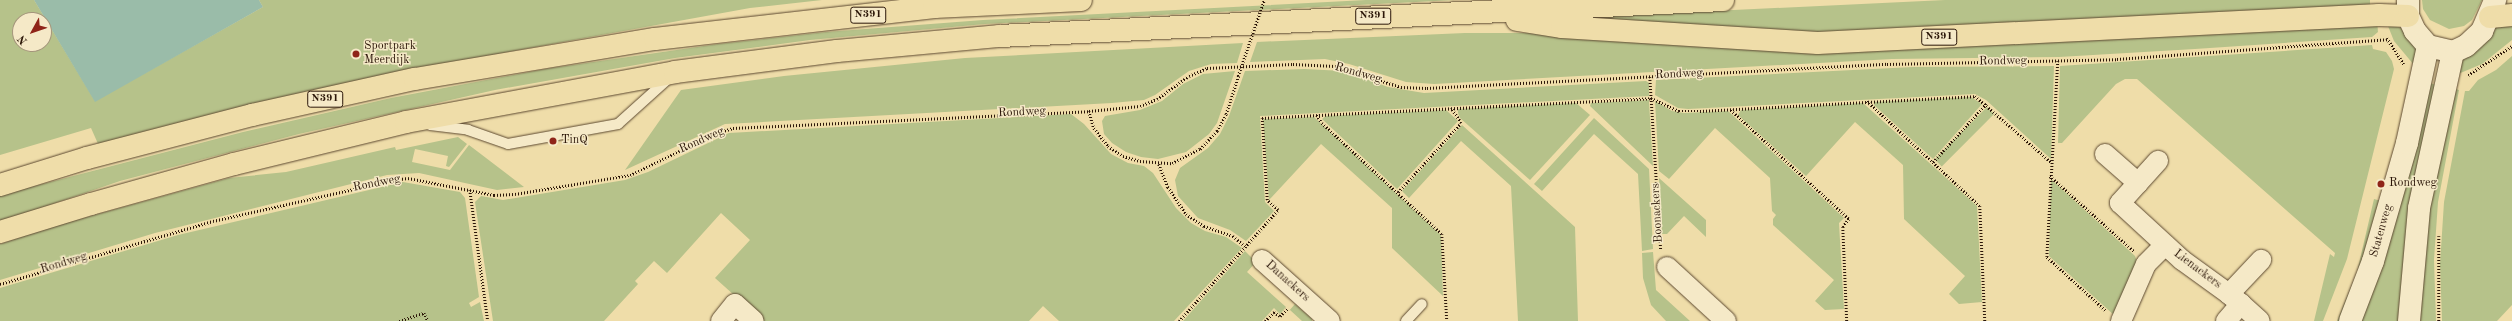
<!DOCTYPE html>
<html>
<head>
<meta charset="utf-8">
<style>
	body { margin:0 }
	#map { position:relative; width:2512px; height:321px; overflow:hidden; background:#efdda9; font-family:"Old Standard TT",serif }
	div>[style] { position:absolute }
	.green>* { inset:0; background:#b6c28a; transform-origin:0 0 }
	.water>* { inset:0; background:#9abca9 }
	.path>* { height:2.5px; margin-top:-1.25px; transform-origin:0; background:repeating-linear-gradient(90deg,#2b1608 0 1px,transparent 0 3px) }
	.roads { filter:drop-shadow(0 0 1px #5c4830) drop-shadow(0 0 1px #5c4830) }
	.service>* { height:10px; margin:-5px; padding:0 5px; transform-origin:5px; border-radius:5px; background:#f5e9c7 }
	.minor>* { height:20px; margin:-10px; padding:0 10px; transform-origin:10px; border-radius:10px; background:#f5e9c7 }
	.tertiary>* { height:22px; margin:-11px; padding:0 11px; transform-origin:11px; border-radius:11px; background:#f5e9c7 }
	.primary>* { height:22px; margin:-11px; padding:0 11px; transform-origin:11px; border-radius:11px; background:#efdda9 }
	.path-bridge>* { height:2.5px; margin-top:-1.25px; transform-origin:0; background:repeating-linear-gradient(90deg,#2b1608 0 1px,transparent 0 3px) }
	.dots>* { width:11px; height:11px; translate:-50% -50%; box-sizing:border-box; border:2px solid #f5e9c7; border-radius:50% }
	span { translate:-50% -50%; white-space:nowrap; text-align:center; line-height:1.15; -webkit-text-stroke:3px #f5e9c7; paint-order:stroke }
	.shield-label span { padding:1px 3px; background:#f5e9c7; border:1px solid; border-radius:3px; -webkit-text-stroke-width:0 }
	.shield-label { font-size:11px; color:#2b1608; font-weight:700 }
	.poi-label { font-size:12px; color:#2b1608 }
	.left { translate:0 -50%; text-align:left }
	.street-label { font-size:12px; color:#2b1608 }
	.north { position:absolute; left:12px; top:12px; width:40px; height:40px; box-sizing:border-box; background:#f5e9c7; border:1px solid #a4957b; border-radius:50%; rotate:230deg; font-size:11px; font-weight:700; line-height:16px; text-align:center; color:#2b1608 }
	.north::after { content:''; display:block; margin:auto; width:14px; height:18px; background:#8f2418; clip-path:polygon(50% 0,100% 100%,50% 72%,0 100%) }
</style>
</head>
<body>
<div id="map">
	<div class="green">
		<i style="clip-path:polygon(evenodd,0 0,34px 0,95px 101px,263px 7px,259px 0,822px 0,750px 8px,459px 61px,99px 146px,91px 128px,0 155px,0 0,20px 20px,44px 20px,44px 44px,20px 44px,20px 20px)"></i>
		<i style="clip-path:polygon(1366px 0,1455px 0,985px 24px,810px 40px,675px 58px,495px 90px,299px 134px,120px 181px,0 222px,0 195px,243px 132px,391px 98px,545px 69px,718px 44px,826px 32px,983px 20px)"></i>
		<i style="clip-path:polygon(1945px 0,2370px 0,2370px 10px,1860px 36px,1591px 22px,1588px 17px)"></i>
		<i style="clip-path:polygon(2422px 0,2482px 0,2472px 20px,2464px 26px,2449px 29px,2430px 20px,2423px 9px)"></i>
		<i style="clip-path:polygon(2377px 20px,2378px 32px,2372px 37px,2195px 49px,2059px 57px,1892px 59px,1434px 84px,1406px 82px,1349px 64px,1325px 59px,1250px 62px,1257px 42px,1465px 33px,1550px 33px,1664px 39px)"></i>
		<i style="clip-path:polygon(2512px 20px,2512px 40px,2482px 64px,2458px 74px,2455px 65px,2497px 27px)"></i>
		<i style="clip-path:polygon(2386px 21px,2405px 30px,2417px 47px,2414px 65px,2394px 41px)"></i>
		<i style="clip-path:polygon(1243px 43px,1237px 63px,1211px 64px,1189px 71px,1155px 95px,1144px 100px,1112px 103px,725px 124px,625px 170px,681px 90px,784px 76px,965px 58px)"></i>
		<i style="clip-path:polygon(2372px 45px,2373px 49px,2386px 52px,2392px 61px,2394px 69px,2347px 259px,2323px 321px,2314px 321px,2330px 254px,2334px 257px,2335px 253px,2137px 79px,2125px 79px,2116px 84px,2062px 143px,2058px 143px,2060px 66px)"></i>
		<i style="clip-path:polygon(2512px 56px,2512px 305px,2497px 321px,2442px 321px,2440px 264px,2444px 202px,2465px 91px,2469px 91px,2478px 80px,2496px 70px)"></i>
		<i style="clip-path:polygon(2054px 66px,2051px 159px,1986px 100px,1975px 94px,1688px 109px,1678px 108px,1655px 95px,1656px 80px,1913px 67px)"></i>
		<i style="clip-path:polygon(1304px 69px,1344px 71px,1388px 87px,1424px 93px,1646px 81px,1649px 83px,1649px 96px,1260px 116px,1265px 202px,1274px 211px,1246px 241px,1230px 230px,1198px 218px,1178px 196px,1175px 180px,1180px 168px,1208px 148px,1220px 134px,1229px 116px,1245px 71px)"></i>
		<i style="clip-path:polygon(1235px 71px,1217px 123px,1209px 134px,1186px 152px,1158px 159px,1141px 157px,1126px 152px,1112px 143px,1104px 134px,1102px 121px,1105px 116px,1140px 110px,1162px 101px,1183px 84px,1203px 74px)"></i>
		<i style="clip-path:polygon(2428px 83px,2438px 85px,2404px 321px,2355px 321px)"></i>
		<i style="clip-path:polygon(2449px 87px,2459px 90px,2438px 202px,2434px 260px,2436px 321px,2414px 321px,2417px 280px)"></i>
		<i style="clip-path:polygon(1971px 97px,1982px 104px,1933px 159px,1874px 105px,1875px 102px)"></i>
		<i style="clip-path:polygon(1649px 100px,1649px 102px,1653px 166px,1590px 106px,1591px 103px)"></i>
		<i style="clip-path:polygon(1655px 101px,1672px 111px,1684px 113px,1728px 111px,1844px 218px,1839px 223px,1844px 309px,1825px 310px,1815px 301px,1834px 280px,1773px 225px,1773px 219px,1776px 215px,1772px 211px,1770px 178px,1715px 128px,1669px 179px,1659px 171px)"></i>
		<i style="clip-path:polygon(1576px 103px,1590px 115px,1530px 180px,1460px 118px,1458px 113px,1458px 109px)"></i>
		<i style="clip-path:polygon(1863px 103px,1977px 206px,1982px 302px,1959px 304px,1949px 294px,1965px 276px,1904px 219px,1903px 165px,1855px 122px,1806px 176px,1738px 115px,1741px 110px)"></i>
		<i style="left:1987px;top:107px;width:10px;height:74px;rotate:45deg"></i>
		<i style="clip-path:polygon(1446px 110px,1458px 121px,1397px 189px,1322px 119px,1326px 116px)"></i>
		<i style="clip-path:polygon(1071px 114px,1084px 124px,1111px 154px,1128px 163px,1144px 166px,1153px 173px,1176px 208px,1191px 223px,1205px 231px,1226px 237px,1242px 248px,1174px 321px,1059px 321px,1043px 306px,1029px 321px,763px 321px,715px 278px,750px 240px,721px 213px,667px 273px,654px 261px,635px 281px,638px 284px,604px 321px,493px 321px,475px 202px,481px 196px,503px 200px,625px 180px,648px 172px,729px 133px)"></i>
		<i style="clip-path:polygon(1314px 117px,1441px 235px,1443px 296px,1392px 248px,1392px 208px,1321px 144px,1269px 200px,1263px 119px)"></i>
		<i style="clip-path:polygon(1594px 118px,1649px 169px,1653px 249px,1642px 251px,1638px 174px,1594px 134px,1542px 191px,1534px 184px)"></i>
		<i style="clip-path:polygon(1462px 125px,1575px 227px,1578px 321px,1518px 321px,1511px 186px,1461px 141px,1409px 198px,1402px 191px)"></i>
		<i style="clip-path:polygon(458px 137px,467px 144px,449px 167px,446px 166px,448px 156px,415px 149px,412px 162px,450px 170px,469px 145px,524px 187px,497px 190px,419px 173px,387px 175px,155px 233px,0 280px,0 244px,58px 225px,229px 178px,286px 172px,395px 147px,396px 150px)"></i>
		<i style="clip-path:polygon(1659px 178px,1706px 220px,1706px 237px,1684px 216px,1667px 234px,1662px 234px)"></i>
		<i style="clip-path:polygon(2051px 179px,2135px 256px,2137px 262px,2115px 316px,2049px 256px)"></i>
		<i style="clip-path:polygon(403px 182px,460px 192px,465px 198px,479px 297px,469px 303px,471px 307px,480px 302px,484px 321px,0 321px,0 288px,178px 235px)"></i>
		<i style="clip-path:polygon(2374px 199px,2381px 201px,2344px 321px,2337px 321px,2357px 272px)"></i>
		<i style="clip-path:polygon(1245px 251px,1256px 262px,1247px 272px,1286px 307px,1280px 314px,1274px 308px,1262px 321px,1183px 321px)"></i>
		<i style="clip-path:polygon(1653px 252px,1656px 290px,1690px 321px,1666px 321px,1651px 305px,1643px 278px,1642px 253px)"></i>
		<i style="clip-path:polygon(1295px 304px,1312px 319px,1312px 321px,1302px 321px,1290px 310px,1288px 312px)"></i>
	</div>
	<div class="water">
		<i style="clip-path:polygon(34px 0,259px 0,263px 7px,95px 102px)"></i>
	</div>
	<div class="path">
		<i style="left:2387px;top:38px;width:31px;rotate:57deg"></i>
		<i style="left:2058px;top:61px;width:196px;rotate:93.2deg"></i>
		<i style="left:2047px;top:257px;width:79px;rotate:42.4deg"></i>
		<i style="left:2468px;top:75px;width:53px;rotate:-33.4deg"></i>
		<i style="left:1650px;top:77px;width:174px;rotate:86.4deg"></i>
		<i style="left:1867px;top:101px;width:154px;rotate:42.9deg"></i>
		<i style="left:1980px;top:206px;width:115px;rotate:87.5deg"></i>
		<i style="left:1731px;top:110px;width:161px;rotate:42.7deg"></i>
		<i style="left:1849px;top:219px;width:10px;rotate:127deg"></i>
		<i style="left:1843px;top:227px;width:94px;rotate:87.6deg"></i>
		<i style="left:1089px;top:111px;width:18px;rotate:74deg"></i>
		<i style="left:1094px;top:128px;width:23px;rotate:52deg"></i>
		<i style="left:1108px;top:146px;width:18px;rotate:34deg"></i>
		<i style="left:1123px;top:156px;width:18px;rotate:16deg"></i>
		<i style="left:1140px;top:161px;width:32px;rotate:4deg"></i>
		<i style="left:1172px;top:163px;width:31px;rotate:-27deg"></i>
		<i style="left:1200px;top:149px;width:25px;rotate:-47deg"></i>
		<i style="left:1217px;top:131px;width:19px;rotate:-62deg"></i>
		<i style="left:1226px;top:114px;width:40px;rotate:-72deg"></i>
		<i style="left:1317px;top:115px;width:9px;rotate:58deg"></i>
		<i style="left:1322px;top:123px;width:163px;rotate:42.8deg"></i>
		<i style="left:1442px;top:234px;width:87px;rotate:86.7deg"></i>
		<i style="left:1933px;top:162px;width:79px;rotate:-47.6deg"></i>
		<i style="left:1159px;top:164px;width:25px;rotate:69deg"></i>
		<i style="left:1168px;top:187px;width:32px;rotate:56deg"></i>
		<i style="left:1186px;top:214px;width:22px;rotate:34deg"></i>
		<i style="left:1204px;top:226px;width:31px;rotate:19deg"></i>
		<i style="left:1233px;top:236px;width:17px;rotate:40deg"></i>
		<i style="left:2050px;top:176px;width:113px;rotate:41.8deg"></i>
		<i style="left:470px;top:190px;width:132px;rotate:82.2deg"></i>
		<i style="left:1398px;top:192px;width:93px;rotate:-47.6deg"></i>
		<i style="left:1461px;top:123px;width:18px;rotate:-124deg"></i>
		<i style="left:2439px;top:236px;width:85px;rotate:90deg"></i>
		<i style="left:0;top:284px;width:222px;rotate:-16.5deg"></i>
		<i style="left:213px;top:221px;width:185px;rotate:-12.8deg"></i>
		<i style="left:393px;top:180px;width:15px;rotate:-8deg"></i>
		<i style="left:408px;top:178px;width:88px;rotate:11.2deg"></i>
		<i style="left:494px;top:195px;width:21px;rotate:-3deg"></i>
		<i style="left:515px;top:194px;width:117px;rotate:-9.4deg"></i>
		<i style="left:630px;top:175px;width:96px;rotate:-26deg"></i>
		<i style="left:716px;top:133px;width:18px;rotate:-16deg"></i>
		<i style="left:733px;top:128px;width:356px;rotate:-2.7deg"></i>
		<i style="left:1089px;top:111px;width:51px;rotate:-5.6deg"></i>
		<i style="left:1140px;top:106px;width:18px;rotate:-22deg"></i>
		<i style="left:1157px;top:99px;width:39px;rotate:-36deg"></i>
		<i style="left:1189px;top:76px;width:20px;rotate:-24deg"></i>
		<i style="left:1207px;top:68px;width:86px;rotate:-2.7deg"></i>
		<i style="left:1293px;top:64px;width:42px;rotate:2.7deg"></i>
		<i style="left:1335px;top:66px;width:69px;rotate:17.7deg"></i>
		<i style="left:1401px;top:87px;width:26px;rotate:2deg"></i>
		<i style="left:1427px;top:88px;width:461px;rotate:-3deg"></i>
		<i style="left:1887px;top:64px;width:230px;rotate:-1.2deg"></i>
		<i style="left:2117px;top:59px;width:271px;rotate:-4.2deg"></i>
		<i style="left:399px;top:321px;width:26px;rotate:-18deg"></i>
		<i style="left:424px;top:313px;width:9px;rotate:63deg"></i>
		<i style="left:1179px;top:321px;width:149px;rotate:-48.3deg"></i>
		<i style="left:1278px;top:210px;width:15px;rotate:-138deg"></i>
		<i style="left:1267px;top:200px;width:82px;rotate:-93.5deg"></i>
		<i style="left:1262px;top:118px;width:390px;rotate:-2.9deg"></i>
		<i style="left:1651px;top:98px;width:31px;rotate:25deg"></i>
		<i style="left:1679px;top:111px;width:21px"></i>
		<i style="left:1700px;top:111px;width:275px;rotate:-3.1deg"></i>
		<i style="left:1975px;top:96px;width:102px;rotate:41deg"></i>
		<i style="left:1265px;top:321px;width:13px;rotate:-45deg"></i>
		<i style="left:1274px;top:312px;width:7px;rotate:34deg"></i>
		<i style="left:1280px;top:316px;width:11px;rotate:-45deg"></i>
	</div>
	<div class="roads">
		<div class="service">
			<i style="left:430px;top:125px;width:38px;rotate:7deg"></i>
			<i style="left:468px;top:130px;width:42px;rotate:19.3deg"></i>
			<i style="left:508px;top:144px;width:112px;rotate:-10.3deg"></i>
			<i style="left:618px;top:124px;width:69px;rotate:-42deg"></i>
			<i style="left:1406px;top:321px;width:23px;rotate:-47deg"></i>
		</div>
		<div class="minor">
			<i style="left:2105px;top:154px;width:44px;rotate:41.3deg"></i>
			<i style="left:2138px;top:183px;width:27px;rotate:132deg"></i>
			<i style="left:2120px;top:203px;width:84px;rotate:42.6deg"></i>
			<i style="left:2182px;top:260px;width:58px;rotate:35.9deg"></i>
			<i style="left:2229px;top:294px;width:47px;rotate:-46.7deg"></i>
			<i style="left:2138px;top:183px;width:30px;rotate:-48deg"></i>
			<i style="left:1262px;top:260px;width:91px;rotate:41.9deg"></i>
			<i style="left:1667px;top:267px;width:80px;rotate:42.5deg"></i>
			<i style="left:2241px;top:304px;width:25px;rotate:42deg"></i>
			<i style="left:721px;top:321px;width:22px;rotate:-51deg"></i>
			<i style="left:735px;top:304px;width:25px;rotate:42deg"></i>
			<i style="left:2121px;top:321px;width:62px;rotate:-66.3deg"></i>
			<i style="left:2146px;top:264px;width:27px;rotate:-45deg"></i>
			<i style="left:2226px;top:321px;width:23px;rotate:-49deg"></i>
			<i style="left:2241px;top:304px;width:16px;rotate:-140deg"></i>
		</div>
		<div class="tertiary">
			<i style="left:2408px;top:0;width:16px;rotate:90deg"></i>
			<i style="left:2408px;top:16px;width:17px;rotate:65deg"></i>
			<i style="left:2415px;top:31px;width:20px;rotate:49deg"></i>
			<i style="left:2428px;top:46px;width:26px;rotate:13deg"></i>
			<i style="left:2453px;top:52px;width:14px;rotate:-25deg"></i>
			<i style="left:2466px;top:46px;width:22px;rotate:-43deg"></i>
			<i style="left:2482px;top:31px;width:34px;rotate:-67deg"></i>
			<i style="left:2350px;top:321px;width:64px;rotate:-69deg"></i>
			<i style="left:2373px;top:261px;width:123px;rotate:-73.9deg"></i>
			<i style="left:2407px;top:143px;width:99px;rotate:-77.8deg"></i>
			<i style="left:2409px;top:321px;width:113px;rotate:-84.9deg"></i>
			<i style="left:2419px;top:208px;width:160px;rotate:-77.7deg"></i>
		</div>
		<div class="primary">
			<i style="left:2490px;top:17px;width:22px;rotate:-5deg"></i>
			<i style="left:1517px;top:20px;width:46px;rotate:8.8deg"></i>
			<i style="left:1562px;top:27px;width:256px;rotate:3.6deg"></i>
			<i style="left:1818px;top:43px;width:562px;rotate:-2.86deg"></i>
			<i style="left:2379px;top:15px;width:29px;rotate:2deg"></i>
			<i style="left:0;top:185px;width:91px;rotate:-17.2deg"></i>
			<i style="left:87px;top:158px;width:171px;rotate:-14.6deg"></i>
			<i style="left:252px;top:115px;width:167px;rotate:-12.5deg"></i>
			<i style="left:415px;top:79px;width:243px;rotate:-9.5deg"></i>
			<i style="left:655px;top:39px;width:281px;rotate:-6.5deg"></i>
			<i style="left:934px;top:7px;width:147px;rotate:-2.7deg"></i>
			<i style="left:0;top:232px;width:95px;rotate:-17.1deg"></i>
			<i style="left:91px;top:204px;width:148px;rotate:-15.6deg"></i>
			<i style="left:234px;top:164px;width:177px;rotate:-13.7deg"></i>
			<i style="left:406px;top:122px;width:274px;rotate:-10.5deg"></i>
			<i style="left:675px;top:72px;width:163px;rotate:-7.4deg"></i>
			<i style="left:837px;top:51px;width:164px;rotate:-5.3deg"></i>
			<i style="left:1000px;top:36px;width:724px;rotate:-2.85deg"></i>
		</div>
	</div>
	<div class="path-bridge">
		<i style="left:1238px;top:76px;width:80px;rotate:-71.1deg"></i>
	</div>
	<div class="dots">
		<i style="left:356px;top:54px;background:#8f2418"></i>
		<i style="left:553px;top:141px;background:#8f2418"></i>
		<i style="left:2381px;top:184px;background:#8f2418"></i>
	</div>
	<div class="shield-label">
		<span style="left:868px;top:15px">N391</span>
		<span style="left:1373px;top:16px">N391</span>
		<span style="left:1939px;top:37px">N391</span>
		<span style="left:325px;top:99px">N391</span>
	</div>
	<div class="poi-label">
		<span class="left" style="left:364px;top:54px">Sportpark<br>Meerdijk</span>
		<span class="left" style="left:561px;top:141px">TinQ</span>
		<span class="left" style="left:2389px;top:184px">Rondweg</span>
	</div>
	<div class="street-label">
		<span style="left:2003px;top:62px;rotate:-1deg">Rondweg</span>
		<span style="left:1358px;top:74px;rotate:16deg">Rondweg</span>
		<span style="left:1679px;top:75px;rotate:-3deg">Rondweg</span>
		<span style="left:1022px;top:113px;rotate:-3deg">Rondweg</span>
		<span style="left:702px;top:141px;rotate:-24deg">Rondweg</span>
		<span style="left:377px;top:184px;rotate:-11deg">Rondweg</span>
		<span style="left:1658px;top:213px;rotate:-93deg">Boonackers</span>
		<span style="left:2382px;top:231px;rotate:-74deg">Statenweg</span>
		<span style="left:64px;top:264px;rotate:-17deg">Rondweg</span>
		<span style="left:2197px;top:270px;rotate:37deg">Lienackers</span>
		<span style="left:1287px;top:282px;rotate:42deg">Danackers</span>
	</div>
	<div class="north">N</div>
</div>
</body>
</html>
